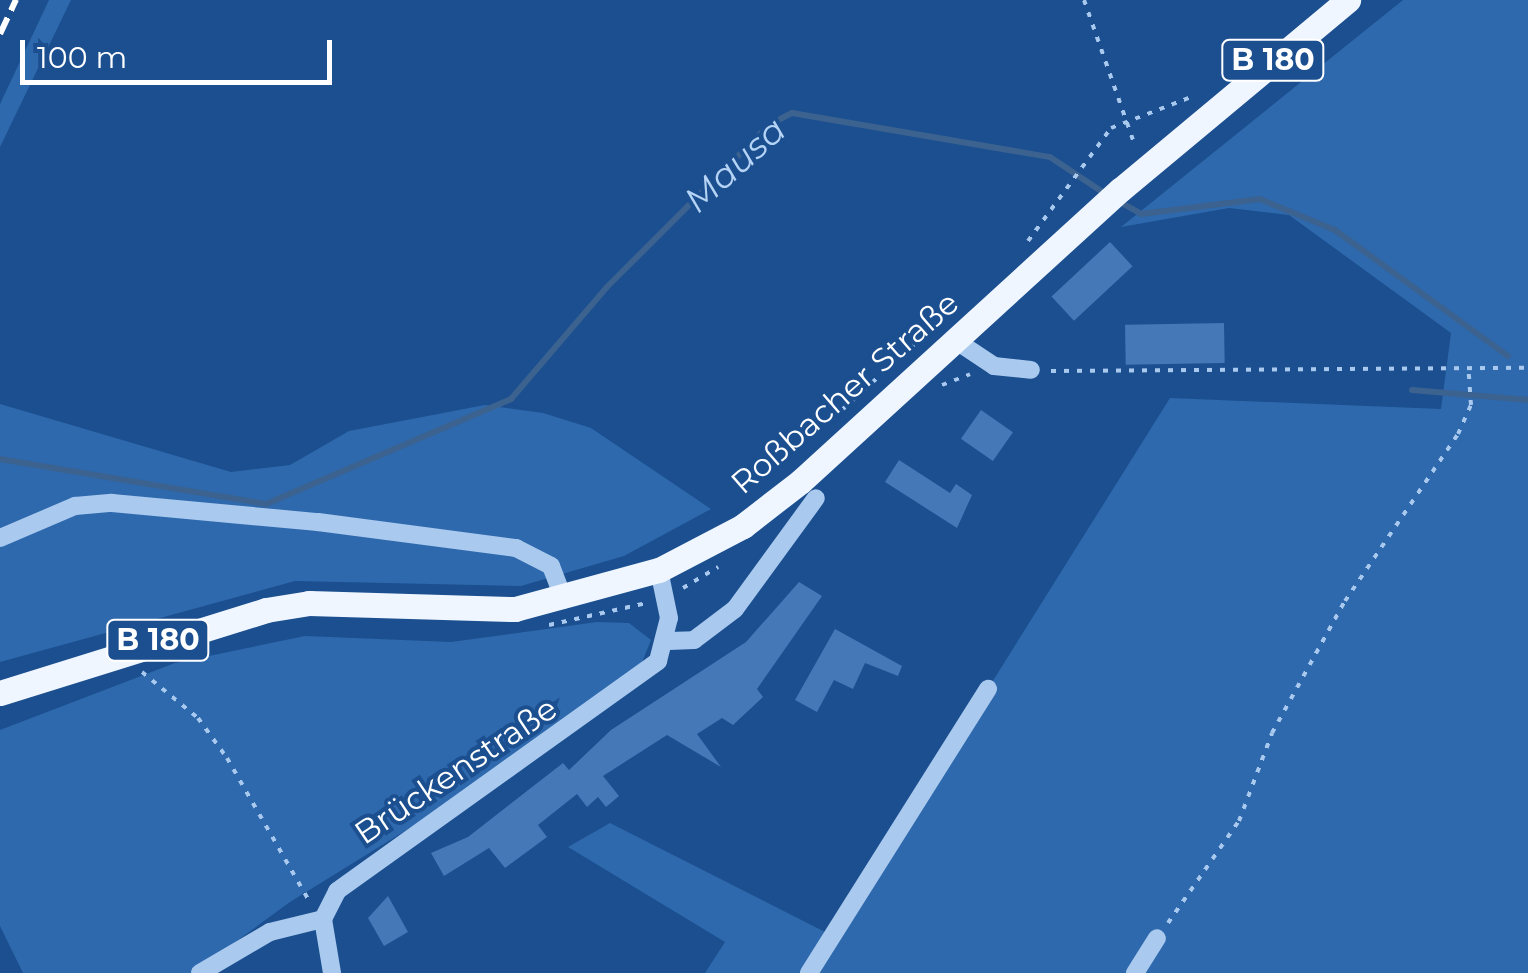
<!DOCTYPE html>
<html>
<head>
<meta charset="utf-8">
<style>
	body { margin:0 }
	#map { position:relative; width:1528px; height:973px; overflow:hidden; background:#1b4f8f; font-family:Montserrat,sans-serif }
	div>[style] { position:absolute }
	.green>* { inset:0; background:#2e69ad }
	.stream>* { height:6px; margin:-3px; padding:0 3px; transform-origin:3px; border-radius:3px; background:#3c6290 }
	.building>* { inset:0; background:#4478b7; transform-origin:0 0 }
	.path>* { height:4px; margin-top:-2px; transform-origin:0; background:repeating-linear-gradient(90deg,#a9c9ee 0 5px,transparent 0 13px) }
	.minor>* { height:18px; margin:-9px; padding:0 9px; transform-origin:9px; border-radius:9px; background:#a9c9ee }
	.major>* { height:25px; margin:-12.5px; padding:0 12.5px; transform-origin:12.5px; border-radius:12.5px; background:#f0f6ff }
	.rail>* { height:6px; margin-top:-3px; transform-origin:0; background:repeating-linear-gradient(90deg,#fff 0 18px,transparent 0 26px) }
	span { translate:-50% -50%; white-space:nowrap; text-align:center; line-height:1.15; -webkit-text-stroke:8px #1b4f8f; paint-order:stroke }
	.shield-label span { padding:2px 8px; background:#1b4f8f; border:2px solid; border-radius:8px; -webkit-text-stroke-width:0 }
	.shield-label { font-size:30px; color:#fff; font-weight:700 }
	.street-label { font-size:32px; color:#fff }
	.water-label { font-size:35px; color:#b5d3f5; font-style:italic }
	.scale { position:absolute; left:20px; top:40px; width:312px; height:45px; box-sizing:border-box; border:5px solid #fff; border-top:0; padding-left:12px; font-size:30px; line-height:35px; white-space:nowrap; color:#fff; -webkit-text-stroke:8px #1b4f8f; paint-order:stroke }
</style>
</head>
<body>
<div id="map">
	<div class="green">
		<i style="clip-path:polygon(49px 0,71px 0,0 147px,0 104px)"></i>
		<i style="clip-path:polygon(1403px 0,1528px 0,1528px 973px,705px 973px,725px 942px,568px 847px,610px 823px,833px 936px,1170px 398px,1441px 409px,1451px 333px,1289px 215px,1229px 208px,1121px 227px)"></i>
		<i style="clip-path:polygon(0 404px,231px 472px,290px 465px,349px 431px,485px 405px,543px 413px,591px 428px,711px 509px,624px 556px,521px 586px,295px 581px,0 662px)"></i>
		<i style="clip-path:polygon(597px 622px,629px 623px,651px 640px,630px 692px,290px 902px,193px 973px,23px 973px,0 926px,0 730px,175px 663px,305px 636px,451px 642px)"></i>
	</div>
	<div class="stream">
		<i style="left:1118px;top:201px;width:26px;rotate:29deg"></i>
		<i style="left:1141px;top:214px;width:120px;rotate:-7.2deg"></i>
		<i style="left:1260px;top:199px;width:81px;rotate:22.5deg"></i>
		<i style="left:1335px;top:230px;width:214px;rotate:36.1deg"></i>
		<i style="left:1412px;top:390px;width:116px;rotate:4.9deg"></i>
		<i style="left:0;top:459px;width:270px;rotate:9.6deg"></i>
		<i style="left:266px;top:504px;width:267px;rotate:-23.2deg"></i>
		<i style="left:511px;top:399px;width:146px;rotate:-49.4deg"></i>
		<i style="left:606px;top:288px;width:231px;rotate:-45deg"></i>
		<i style="left:769px;top:125px;width:26px;rotate:-28deg"></i>
		<i style="left:792px;top:113px;width:262px;rotate:9.7deg"></i>
		<i style="left:1050px;top:157px;width:69px;rotate:33.7deg"></i>
	</div>
	<div class="building">
		<i style="left:1110px;top:242px;width:33px;height:80px;rotate:47deg"></i>
		<i style="left:1224px;top:323px;width:40px;height:99px;rotate:89deg"></i>
		<i style="left:981px;top:410px;width:39px;height:35px;rotate:35deg"></i>
		<i style="clip-path:polygon(899px 460px,950px 493px,956px 484px,972px 495px,957px 528px,885px 482px)"></i>
		<i style="clip-path:polygon(799px 582px,822px 596px,757px 689px,763px 697px,733px 725px,722px 718px,697px 734px,721px 767px,667px 735px,603px 776px,619px 796px,606px 807px,598px 797px,587px 807px,577px 794px,538px 825px,547px 837px,505px 868px,489px 848px,444px 876px,431px 853px,468px 837px,563px 763px,569px 770px,611px 730px,746px 642px)"></i>
		<i style="clip-path:polygon(835px 629px,902px 666px,898px 676px,865px 663px,853px 689px,834px 680px,817px 712px,795px 700px)"></i>
		<i style="clip-path:polygon(388px 896px,408px 932px,384px 946px,368px 918px)"></i>
	</div>
	<div class="path">
		<i style="left:1084px;top:0;width:155px;rotate:70.7deg"></i>
		<i style="left:1028px;top:241px;width:140px;rotate:-53.7deg"></i>
		<i style="left:1111px;top:128px;width:89px;rotate:-21.1deg"></i>
		<i style="left:1051px;top:371px;width:477px;rotate:-0.4deg"></i>
		<i style="left:942px;top:385px;width:30px;rotate:-21deg"></i>
		<i style="left:843px;top:409px;width:116px;rotate:-42.2deg"></i>
		<i style="left:683px;top:588px;width:41px;rotate:-31deg"></i>
		<i style="left:549px;top:625px;width:100px;rotate:-12.7deg"></i>
		<i style="left:142px;top:672px;width:72px;rotate:39.4deg"></i>
		<i style="left:198px;top:718px;width:49px;rotate:54.1deg"></i>
		<i style="left:227px;top:758px;width:168px;rotate:60.1deg"></i>
		<i style="left:1168px;top:923px;width:124px;rotate:-55.2deg"></i>
		<i style="left:1239px;top:821px;width:94px;rotate:-69.4deg"></i>
		<i style="left:1272px;top:733px;width:151px;rotate:-61.1deg"></i>
		<i style="left:1345px;top:601px;width:202px;rotate:-55.9deg"></i>
		<i style="left:1458px;top:434px;width:32px;rotate:-66deg"></i>
		<i style="left:1471px;top:405px;width:32px;rotate:-94deg"></i>
	</div>
	<div class="minor">
		<i style="left:955px;top:340px;width:47px;rotate:33.7deg"></i>
		<i style="left:994px;top:366px;width:37px;rotate:6deg"></i>
		<i style="left:0;top:538px;width:82px;rotate:-23.1deg"></i>
		<i style="left:75px;top:506px;width:37px;rotate:-5deg"></i>
		<i style="left:112px;top:503px;width:207px;rotate:5.3deg"></i>
		<i style="left:318px;top:522px;width:200px;rotate:7.5deg"></i>
		<i style="left:516px;top:548px;width:39px;rotate:27deg"></i>
		<i style="left:551px;top:566px;width:36px;rotate:69deg"></i>
		<i style="left:669px;top:641px;width:25px;rotate:-2deg"></i>
		<i style="left:694px;top:640px;width:51px;rotate:-37.1deg"></i>
		<i style="left:735px;top:609px;width:137px;rotate:-53.9deg"></i>
		<i style="left:200px;top:973px;width:81px;rotate:-30.4deg"></i>
		<i style="left:270px;top:932px;width:55px;rotate:-13.8deg"></i>
		<i style="left:332px;top:973px;width:55px;rotate:-99.5deg"></i>
		<i style="left:323px;top:919px;width:31px;rotate:-63deg"></i>
		<i style="left:337px;top:891px;width:395px;rotate:-35.6deg"></i>
		<i style="left:658px;top:661px;width:44px;rotate:-75.7deg"></i>
		<i style="left:669px;top:618px;width:49px;rotate:-101.8deg"></i>
		<i style="left:809px;top:973px;width:336px;rotate:-57.8deg"></i>
		<i style="left:1135px;top:973px;width:41px;rotate:-57.8deg"></i>
	</div>
	<div class="major">
		<i style="left:0;top:693px;width:279px;rotate:-17.3deg"></i>
		<i style="left:266px;top:610px;width:44px;rotate:-9.2deg"></i>
		<i style="left:309px;top:603px;width:206px;rotate:1.7deg"></i>
		<i style="left:515px;top:609px;width:149px;rotate:-15.2deg"></i>
		<i style="left:659px;top:570px;width:95px;rotate:-27.6deg"></i>
		<i style="left:743px;top:526px;width:73px;rotate:-37.8deg"></i>
		<i style="left:801px;top:481px;width:432px;rotate:-42.4deg"></i>
		<i style="left:1120px;top:190px;width:297px;rotate:-39.8deg"></i>
	</div>
	<div class="rail">
		<i style="left:0;top:34px;width:38px;rotate:-65deg"></i>
	</div>
	<div class="shield-label">
		<span style="left:1273px;top:60px">B 180</span>
		<span style="left:158px;top:640px">B 180</span>
	</div>
	<div class="street-label">
		<span style="left:845px;top:393px;rotate:-41deg">Roßbacher Straße</span>
		<span style="left:456px;top:771px;rotate:-34deg">Brückenstraße</span>
	</div>
	<div class="water-label">
		<span style="left:735px;top:165px;rotate:-42deg">Mausa</span>
	</div>
	<div class="scale">100 m</div>
</div>
</body>
</html>
